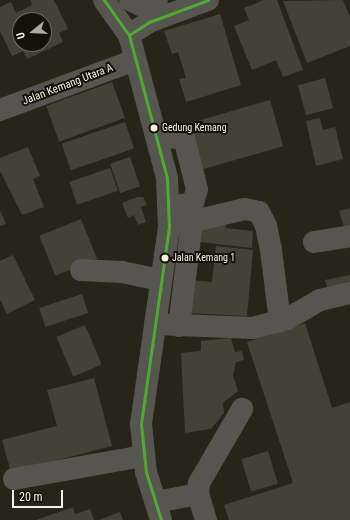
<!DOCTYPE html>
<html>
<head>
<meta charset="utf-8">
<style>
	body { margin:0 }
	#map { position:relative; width:350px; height:520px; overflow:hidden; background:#272517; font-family:"Roboto Condensed",sans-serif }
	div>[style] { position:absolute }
	.building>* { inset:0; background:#444235; transform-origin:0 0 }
	.minor>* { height:22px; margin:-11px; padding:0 11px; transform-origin:11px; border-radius:11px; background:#56554f }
	.bus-1>* { height:3px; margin:-1.5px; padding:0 1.5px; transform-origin:1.5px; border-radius:1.5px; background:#4faa32 }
	.dots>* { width:11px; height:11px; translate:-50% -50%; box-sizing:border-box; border:2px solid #141208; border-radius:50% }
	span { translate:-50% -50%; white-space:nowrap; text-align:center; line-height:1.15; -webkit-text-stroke:4px #141208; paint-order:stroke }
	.bus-label { font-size:10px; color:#f4f1e2 }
	.left { translate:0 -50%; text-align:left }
	.street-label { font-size:11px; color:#f4f1e2 }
	.north { position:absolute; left:12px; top:12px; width:40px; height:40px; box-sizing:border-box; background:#141208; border:1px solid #6e6b5f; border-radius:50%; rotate:252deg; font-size:11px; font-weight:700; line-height:16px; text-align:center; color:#f4f1e2 }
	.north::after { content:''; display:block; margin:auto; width:14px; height:18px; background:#acaa9b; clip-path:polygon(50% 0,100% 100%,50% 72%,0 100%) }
	.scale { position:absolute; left:12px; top:490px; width:51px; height:18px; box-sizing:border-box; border:2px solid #f4f1e2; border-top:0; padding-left:5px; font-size:12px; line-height:14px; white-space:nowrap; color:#f4f1e2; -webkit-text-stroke:3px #141208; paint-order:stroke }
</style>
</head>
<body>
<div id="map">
	<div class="building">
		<i style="clip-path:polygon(evenodd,30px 0,54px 0,68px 29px,59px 33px,63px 42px,27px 59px,23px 51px,12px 56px,0 31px,0 7px,11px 2px,16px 13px,32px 5px,30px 0,20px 20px,44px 20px,44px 44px,20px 44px,20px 20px)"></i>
		<i style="clip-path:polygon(264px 0,277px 0,303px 70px,283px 77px,276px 60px,252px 70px,234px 26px,249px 20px,244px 8px)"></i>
		<i style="clip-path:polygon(343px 0,350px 17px,350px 46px,307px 63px,283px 1px)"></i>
		<i style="clip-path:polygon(220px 14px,241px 85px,186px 102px,179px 79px,186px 78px,178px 52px,172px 54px,164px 31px)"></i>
		<i style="left:325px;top:78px;width:31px;height:28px;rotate:75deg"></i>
		<i style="left:112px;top:82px;width:38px;height:70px;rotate:70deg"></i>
		<i style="left:270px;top:100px;width:48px;height:84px;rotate:74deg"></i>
		<i style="clip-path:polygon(320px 118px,323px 130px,335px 127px,343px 159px,316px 166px,306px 121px)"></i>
		<i style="left:125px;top:122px;width:28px;height:67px;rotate:71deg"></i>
		<i style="clip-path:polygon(28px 147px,40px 176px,33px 179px,44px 207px,22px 215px,0 171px,0 158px)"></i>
		<i style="left:130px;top:157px;width:31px;height:21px;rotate:71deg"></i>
		<i style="left:110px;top:168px;width:24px;height:43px;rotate:71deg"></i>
		<i style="clip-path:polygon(137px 197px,143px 197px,147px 205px,141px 207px,146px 222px,138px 225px,134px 215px,128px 218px,122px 203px)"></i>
		<i style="clip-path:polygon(350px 208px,350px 232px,346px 233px,339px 211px)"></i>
		<i style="clip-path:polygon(0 210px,6px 224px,0 226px)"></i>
		<i style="left:81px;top:219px;width:43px;height:45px;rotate:68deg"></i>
		<i style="clip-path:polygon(225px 219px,226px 228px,253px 231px,252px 248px,200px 242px,202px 225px)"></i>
		<i style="clip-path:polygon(216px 246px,253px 250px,247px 316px,187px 313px,190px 280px,212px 282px)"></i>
		<i style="clip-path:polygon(13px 255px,35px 300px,7px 314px,0 300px,0 261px)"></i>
		<i style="clip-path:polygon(350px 275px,350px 290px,329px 295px,325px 280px)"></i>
		<i style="left:82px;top:294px;width:20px;height:45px;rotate:72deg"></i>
		<i style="clip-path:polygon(305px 323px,332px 408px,350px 402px,350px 520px,229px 520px,224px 505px,293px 483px,247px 342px)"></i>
		<i style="left:85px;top:325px;width:43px;height:31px;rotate:67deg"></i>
		<i style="clip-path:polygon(231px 338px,235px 352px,242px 351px,244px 360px,236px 362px,233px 375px,238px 391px,223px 403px,224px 413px,211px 429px,185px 433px,181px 353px,201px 351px,201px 341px)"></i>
		<i style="clip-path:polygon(94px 378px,112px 446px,11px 472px,2px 440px,57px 426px,47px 390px)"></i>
		<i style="left:268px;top:451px;width:34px;height:28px;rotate:73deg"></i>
		<i style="clip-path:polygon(73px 507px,75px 514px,90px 509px,94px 520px,36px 520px)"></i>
		<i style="clip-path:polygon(120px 512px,123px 520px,99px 520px)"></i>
	</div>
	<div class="minor">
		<i style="left:104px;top:0;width:43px;rotate:54.5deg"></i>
		<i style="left:129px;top:35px;width:148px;rotate:75.1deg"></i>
		<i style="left:167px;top:178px;width:49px;rotate:87.7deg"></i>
		<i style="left:169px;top:227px;width:199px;rotate:98.1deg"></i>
		<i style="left:141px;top:424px;width:48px;rotate:84.1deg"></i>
		<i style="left:146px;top:472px;width:50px;rotate:72.6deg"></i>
		<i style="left:130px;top:0;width:14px;rotate:25deg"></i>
		<i style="left:143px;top:6px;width:15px;rotate:-23deg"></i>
		<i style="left:129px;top:35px;width:24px;rotate:-33deg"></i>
		<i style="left:149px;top:22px;width:63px;rotate:-20.4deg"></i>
		<i style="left:0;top:110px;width:144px;rotate:-20.3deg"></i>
		<i style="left:158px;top:137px;width:26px;rotate:2deg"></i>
		<i style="left:184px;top:138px;width:53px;rotate:75.7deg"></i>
		<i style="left:197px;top:189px;width:15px;rotate:106deg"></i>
		<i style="left:193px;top:203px;width:23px;rotate:170deg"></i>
		<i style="left:169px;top:227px;width:78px;rotate:-13.3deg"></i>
		<i style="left:245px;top:209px;width:14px;rotate:12deg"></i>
		<i style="left:259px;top:212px;width:16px;rotate:63deg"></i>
		<i style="left:266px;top:226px;width:25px;rotate:78deg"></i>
		<i style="left:271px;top:250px;width:72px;rotate:82.8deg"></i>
		<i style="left:314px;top:242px;width:36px;rotate:-9deg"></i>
		<i style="left:81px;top:270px;width:41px;rotate:2.8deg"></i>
		<i style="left:122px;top:272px;width:39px;rotate:12deg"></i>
		<i style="left:155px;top:324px;width:98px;rotate:2.3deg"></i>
		<i style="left:253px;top:328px;width:35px;rotate:-15deg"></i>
		<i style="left:287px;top:319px;width:38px;rotate:-30deg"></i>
		<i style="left:320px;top:300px;width:31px;rotate:-13deg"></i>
		<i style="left:179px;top:326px;width:105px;rotate:-82.9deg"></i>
		<i style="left:14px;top:479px;width:131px;rotate:-10.1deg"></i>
		<i style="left:156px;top:502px;width:43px;rotate:-10.8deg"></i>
		<i style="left:206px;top:520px;width:27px;rotate:-107deg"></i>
		<i style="left:198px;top:494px;width:11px;rotate:-85deg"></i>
		<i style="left:199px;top:483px;width:86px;rotate:-59.8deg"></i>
	</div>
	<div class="bus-1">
		<i style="left:104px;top:0;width:43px;rotate:54.5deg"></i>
		<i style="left:129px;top:35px;width:148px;rotate:75.1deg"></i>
		<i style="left:167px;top:178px;width:49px;rotate:87.7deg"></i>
		<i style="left:169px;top:227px;width:199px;rotate:98.1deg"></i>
		<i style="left:141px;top:424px;width:48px;rotate:84.1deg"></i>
		<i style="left:146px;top:472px;width:50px;rotate:72.6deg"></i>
		<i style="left:129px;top:35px;width:24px;rotate:-33deg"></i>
		<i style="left:149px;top:22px;width:63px;rotate:-20.4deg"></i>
	</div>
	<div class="dots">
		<i style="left:154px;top:128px;background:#f4f1e2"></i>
		<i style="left:165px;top:258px;background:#f4f1e2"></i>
	</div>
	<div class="bus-label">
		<span class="left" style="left:162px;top:128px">Gedung Kemang</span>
		<span class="left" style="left:172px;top:258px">Jalan Kemang 1</span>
	</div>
	<div class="street-label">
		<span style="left:68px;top:85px;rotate:-21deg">Jalan Kemang Utara A</span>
	</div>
	<div class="north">U</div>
	<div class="scale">20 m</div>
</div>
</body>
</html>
